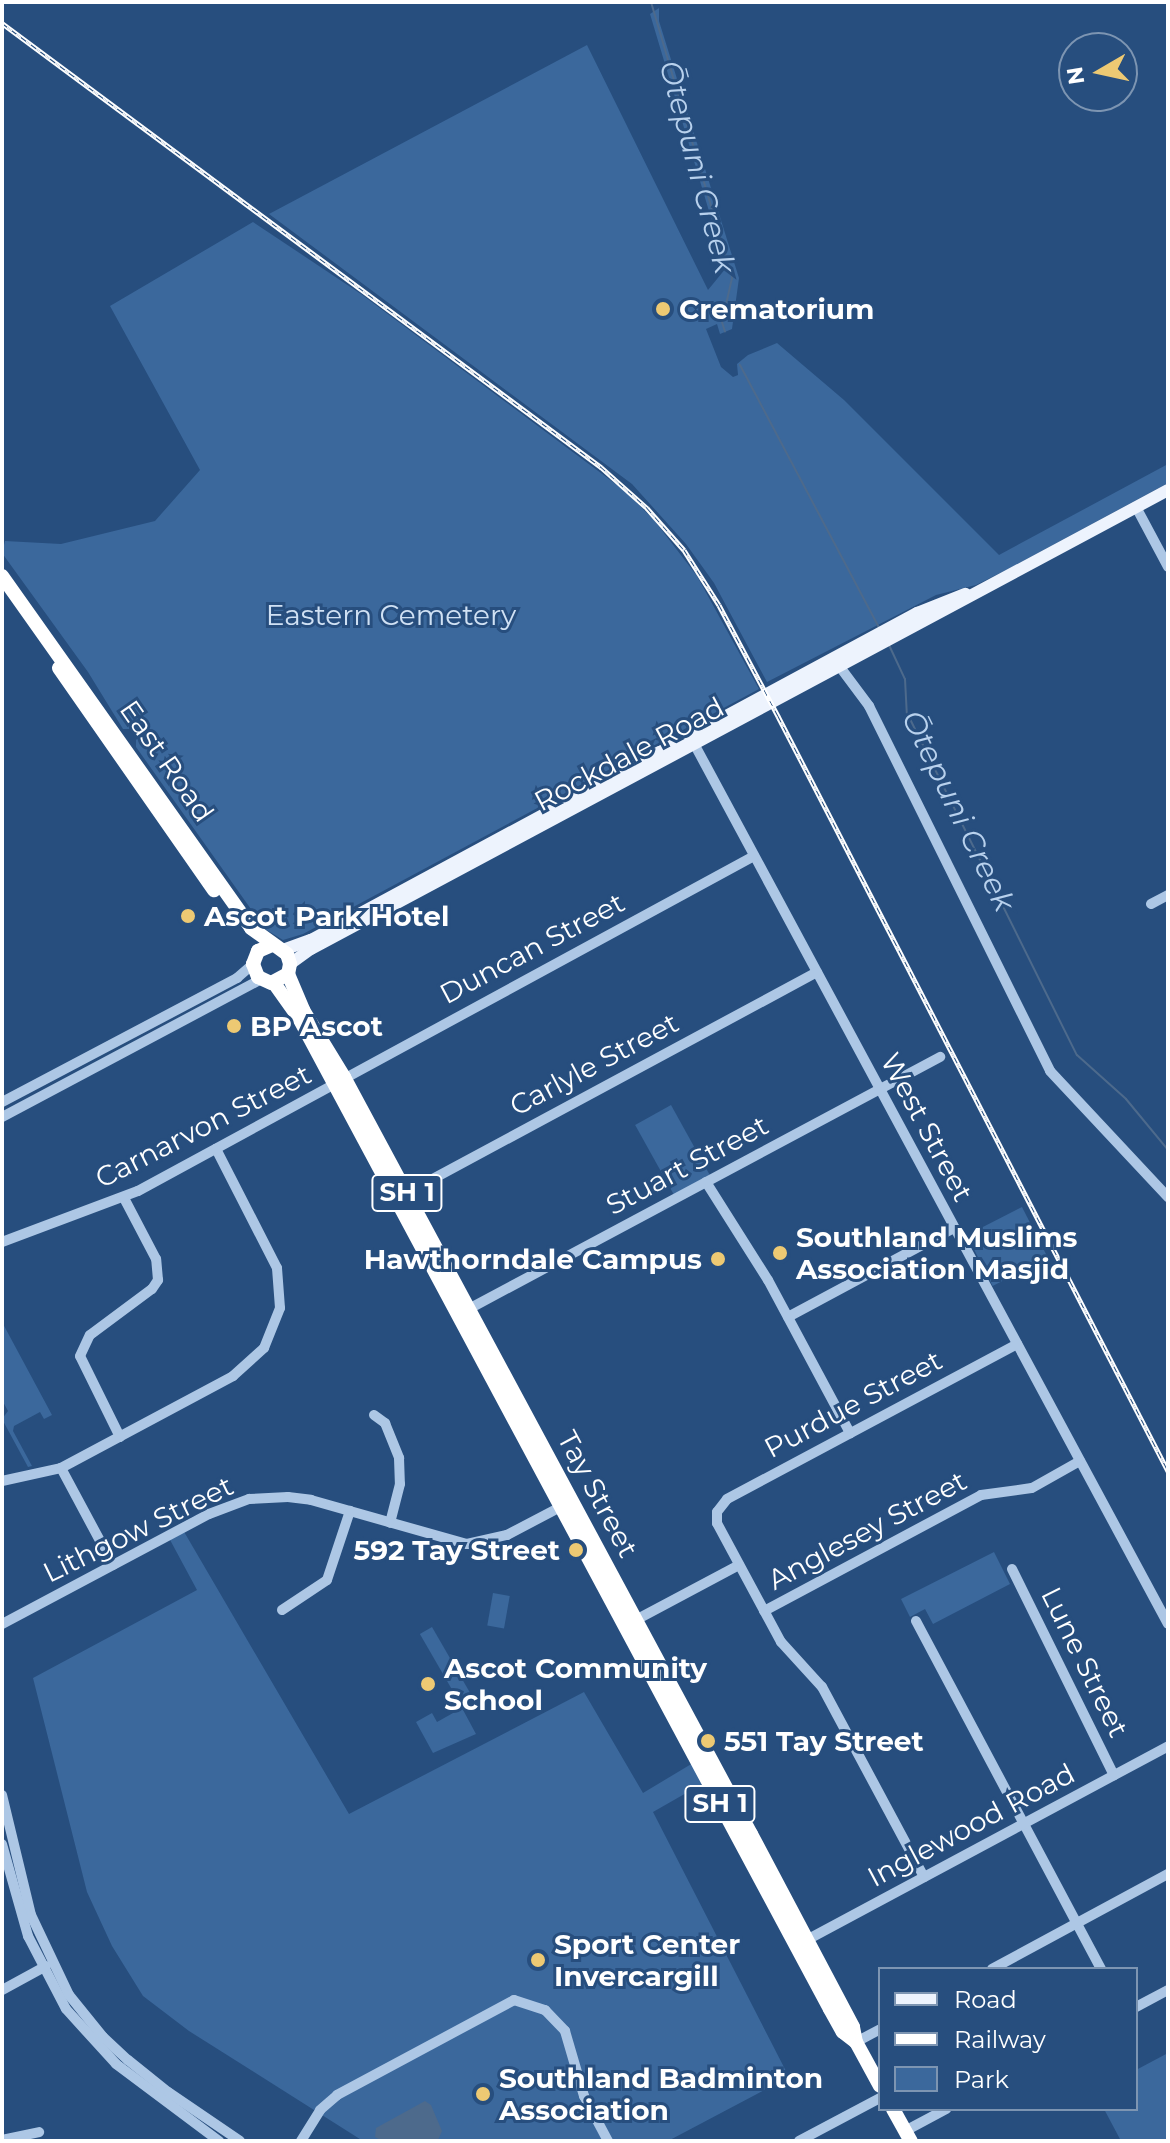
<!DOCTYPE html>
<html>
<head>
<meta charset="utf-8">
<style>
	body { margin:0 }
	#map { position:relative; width:1170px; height:2143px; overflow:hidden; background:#274e7e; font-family:Montserrat,sans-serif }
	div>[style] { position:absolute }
	.green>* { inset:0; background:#3b689c; transform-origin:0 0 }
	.water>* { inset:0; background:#4d6a8c }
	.stream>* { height:2px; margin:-1px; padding:0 1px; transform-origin:1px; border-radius:1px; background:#4d6a8c }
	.minor>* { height:10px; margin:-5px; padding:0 5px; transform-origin:5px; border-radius:5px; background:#adc7e5 }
	.major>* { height:12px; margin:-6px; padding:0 6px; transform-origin:6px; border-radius:6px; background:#edf3fd }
	.highway>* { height:14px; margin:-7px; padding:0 7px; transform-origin:7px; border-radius:7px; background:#fff }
	.rail>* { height:5px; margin-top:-2.5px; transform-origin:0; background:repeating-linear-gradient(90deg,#274e7e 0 6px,#fff 0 12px); box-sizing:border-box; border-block:2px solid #fff }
	.dots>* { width:22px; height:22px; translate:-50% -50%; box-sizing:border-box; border:4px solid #274e7e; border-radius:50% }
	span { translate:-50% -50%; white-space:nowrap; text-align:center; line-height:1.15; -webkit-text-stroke:6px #274e7e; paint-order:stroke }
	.shield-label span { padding:2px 6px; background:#274e7e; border:2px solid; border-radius:6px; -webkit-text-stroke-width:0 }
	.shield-label { font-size:26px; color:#fff; font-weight:700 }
	.poi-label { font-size:28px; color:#fff; font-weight:700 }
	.left { translate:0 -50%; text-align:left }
	.right { translate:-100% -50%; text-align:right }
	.park-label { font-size:28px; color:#d0e1f4 }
	.street-label { font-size:28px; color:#fff }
	.water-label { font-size:30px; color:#b8d1ed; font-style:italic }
	.frame { position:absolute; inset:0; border:4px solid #fff; pointer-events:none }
	.legend { position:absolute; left:878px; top:1967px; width:260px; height:144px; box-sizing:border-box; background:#274e7e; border:2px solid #7d95b2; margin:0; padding:10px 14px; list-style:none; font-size:24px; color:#fff }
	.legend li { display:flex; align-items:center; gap:16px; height:40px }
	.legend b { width:40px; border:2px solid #7d95b2 }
	.north { position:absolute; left:1058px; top:32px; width:80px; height:80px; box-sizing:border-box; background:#274e7e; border:2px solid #7d95b2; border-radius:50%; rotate:261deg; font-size:22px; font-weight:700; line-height:32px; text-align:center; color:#fff }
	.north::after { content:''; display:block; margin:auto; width:28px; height:36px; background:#edc973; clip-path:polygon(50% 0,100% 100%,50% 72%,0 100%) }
</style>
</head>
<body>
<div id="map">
	<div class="green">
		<i style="clip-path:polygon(659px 8px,659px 21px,739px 278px,732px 329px,720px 334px,717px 324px,706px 329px,721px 367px,733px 377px,738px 375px,737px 364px,748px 355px,777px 343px,844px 400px,999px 555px,1168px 464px,1168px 483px,1010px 568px,976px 585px,936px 595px,767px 682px,714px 583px,686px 544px,632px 484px,269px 214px,587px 45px,708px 290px,726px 268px,650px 14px)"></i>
		<i style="clip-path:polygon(253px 222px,361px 294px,625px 491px,654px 520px,697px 576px,759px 689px,303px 934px,283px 940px,265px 929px,136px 747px,136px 738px,130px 729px,123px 729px,88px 672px,2px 553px,5px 541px,61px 544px,155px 521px,200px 470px,110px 306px)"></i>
		<i style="left:671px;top:1105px;width:80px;height:41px;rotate:61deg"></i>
		<i style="left:1022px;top:1207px;width:57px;height:62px;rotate:63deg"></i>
		<i style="clip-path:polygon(2px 1322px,52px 1415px,44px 1419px,40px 1412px,14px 1426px,13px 1431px,32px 1466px,28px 1467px,2px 1419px,8px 1411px,2px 1400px)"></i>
		<i style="clip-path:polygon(183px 1530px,349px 1814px,584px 1692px,643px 1793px,693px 1763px,702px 1784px,653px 1812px,789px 2077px,668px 2141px,363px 2141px,189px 2031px,143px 1996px,112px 1946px,87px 1892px,33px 1678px,197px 1590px,169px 1538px)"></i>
		<i style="clip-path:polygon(994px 1552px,1010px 1584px,933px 1624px,925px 1609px,910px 1617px,901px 1599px)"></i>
		<i style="left:493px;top:1593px;width:17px;height:33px;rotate:10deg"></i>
		<i style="left:432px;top:1627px;width:76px;height:14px;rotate:60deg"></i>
		<i style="clip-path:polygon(462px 1708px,476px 1734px,433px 1753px,416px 1722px,432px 1713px,437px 1722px)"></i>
		<i style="clip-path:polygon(1168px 2053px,1168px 2141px,1121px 2141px,1104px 2109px,1136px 2109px,1136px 2070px)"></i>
	</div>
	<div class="water">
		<i style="clip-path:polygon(425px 2101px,431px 2105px,442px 2131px,438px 2140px,382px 2141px,375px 2137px,376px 2128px)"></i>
	</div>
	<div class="stream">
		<i style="left:651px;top:2px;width:288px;rotate:73.6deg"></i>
		<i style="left:732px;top:278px;width:45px;rotate:102.8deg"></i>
		<i style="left:722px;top:322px;width:10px;rotate:73deg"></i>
		<i style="left:740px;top:365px;width:299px;rotate:62.1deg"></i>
		<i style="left:889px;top:645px;width:38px;rotate:65deg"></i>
		<i style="left:905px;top:679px;width:34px;rotate:87deg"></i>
		<i style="left:907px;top:713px;width:382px;rotate:63.6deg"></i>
		<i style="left:1077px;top:1055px;width:66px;rotate:41.9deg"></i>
		<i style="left:1126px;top:1099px;width:66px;rotate:50.5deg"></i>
	</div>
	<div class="minor">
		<i style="left:1136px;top:507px;width:68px;rotate:61.9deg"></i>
		<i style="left:837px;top:663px;width:54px;rotate:53.3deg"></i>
		<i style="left:869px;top:706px;width:407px;rotate:63.6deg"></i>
		<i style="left:1050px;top:1071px;width:173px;rotate:46.9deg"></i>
		<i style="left:691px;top:738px;width:1006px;rotate:61.7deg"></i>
		<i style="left:1151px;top:904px;width:19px;rotate:-28deg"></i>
		<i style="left:2px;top:1102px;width:266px;rotate:-27.8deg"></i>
		<i style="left:237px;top:978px;width:21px;rotate:-41deg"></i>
		<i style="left:2px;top:1117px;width:293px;rotate:-28deg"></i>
		<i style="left:706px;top:1182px;width:116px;rotate:57.7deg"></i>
		<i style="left:768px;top:1280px;width:174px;rotate:61.8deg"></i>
		<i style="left:403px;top:1195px;width:470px;rotate:-28.3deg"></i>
		<i style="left:2px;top:1242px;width:145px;rotate:-20.6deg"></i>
		<i style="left:138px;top:1191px;width:701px;rotate:-28.54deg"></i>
		<i style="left:465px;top:1311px;width:539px;rotate:-28.14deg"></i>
		<i style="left:788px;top:1317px;width:188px;rotate:-28.2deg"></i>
		<i style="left:374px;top:1415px;width:14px;rotate:36deg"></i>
		<i style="left:385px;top:1423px;width:38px;rotate:68deg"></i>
		<i style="left:399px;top:1458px;width:26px;rotate:88deg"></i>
		<i style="left:400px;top:1484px;width:40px;rotate:104.4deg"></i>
		<i style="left:120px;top:1437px;width:90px;rotate:-116.3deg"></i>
		<i style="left:80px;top:1356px;width:23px;rotate:-65deg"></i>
		<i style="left:90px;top:1335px;width:77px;rotate:-36.6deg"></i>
		<i style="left:152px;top:1289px;width:11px;rotate:-56deg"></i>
		<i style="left:158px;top:1280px;width:21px;rotate:-95deg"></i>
		<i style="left:156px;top:1259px;width:69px;rotate:-117.7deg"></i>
		<i style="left:61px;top:1468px;width:110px;rotate:61.8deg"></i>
		<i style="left:2px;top:1481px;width:60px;rotate:-12.4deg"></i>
		<i style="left:61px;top:1468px;width:195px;rotate:-28.1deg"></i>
		<i style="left:233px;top:1376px;width:42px;rotate:-42.1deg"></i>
		<i style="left:264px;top:1348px;width:43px;rotate:-68.2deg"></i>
		<i style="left:280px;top:1308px;width:40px;rotate:-94.3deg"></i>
		<i style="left:277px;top:1268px;width:134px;rotate:-117.1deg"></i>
		<i style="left:1012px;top:1569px;width:230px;rotate:63.7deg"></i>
		<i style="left:282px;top:1610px;width:54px;rotate:-33.7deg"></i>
		<i style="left:327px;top:1580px;width:73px;rotate:-71.6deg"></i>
		<i style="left:764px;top:1611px;width:246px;rotate:-28.1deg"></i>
		<i style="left:981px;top:1495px;width:51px;rotate:-7.8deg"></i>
		<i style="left:1032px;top:1488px;width:55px;rotate:-29.4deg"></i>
		<i style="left:916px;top:1621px;width:394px;rotate:62deg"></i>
		<i style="left:632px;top:1622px;width:121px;rotate:-28deg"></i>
		<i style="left:2px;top:1624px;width:234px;rotate:-28deg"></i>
		<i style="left:209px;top:1514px;width:43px;rotate:-20.6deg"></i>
		<i style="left:249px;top:1499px;width:39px;rotate:-3deg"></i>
		<i style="left:288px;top:1497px;width:23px;rotate:7deg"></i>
		<i style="left:311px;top:1500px;width:162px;rotate:15.8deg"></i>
		<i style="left:467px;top:1544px;width:41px;rotate:-12.7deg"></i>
		<i style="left:507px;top:1535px;width:67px;rotate:-27.7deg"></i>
		<i style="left:2px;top:1795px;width:123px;rotate:76.4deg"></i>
		<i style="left:31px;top:1915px;width:89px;rotate:64.6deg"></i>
		<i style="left:69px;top:1995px;width:54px;rotate:51deg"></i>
		<i style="left:103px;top:2037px;width:34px;rotate:43deg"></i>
		<i style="left:128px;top:2060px;width:51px;rotate:38.7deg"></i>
		<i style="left:168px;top:2092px;width:87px;rotate:34.2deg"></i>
		<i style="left:2px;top:1844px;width:96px;rotate:74.2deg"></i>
		<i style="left:28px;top:1936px;width:82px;rotate:62.5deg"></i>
		<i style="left:66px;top:2009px;width:74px;rotate:47.7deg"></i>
		<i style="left:116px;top:2064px;width:129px;rotate:36.8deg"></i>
		<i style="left:924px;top:1877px;width:216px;rotate:-118.2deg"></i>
		<i style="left:822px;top:1687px;width:61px;rotate:-132.3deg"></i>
		<i style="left:781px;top:1642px;width:135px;rotate:-118.3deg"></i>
		<i style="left:717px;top:1523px;width:11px;rotate:-90deg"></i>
		<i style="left:717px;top:1512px;width:16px;rotate:-52deg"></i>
		<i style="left:727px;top:1499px;width:329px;rotate:-28.1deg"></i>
		<i style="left:803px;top:1942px;width:414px;rotate:-28.2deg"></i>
		<i style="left:992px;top:1969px;width:200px;rotate:-28.4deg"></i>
		<i style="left:2px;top:1990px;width:50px;rotate:-28.6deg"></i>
		<i style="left:1136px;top:2007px;width:36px;rotate:-28deg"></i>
		<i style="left:856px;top:2042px;width:27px;rotate:-28deg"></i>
		<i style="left:905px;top:2131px;width:47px;rotate:-28.2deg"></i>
		<i style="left:2px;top:2140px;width:38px;rotate:-12deg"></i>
		<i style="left:301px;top:2141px;width:36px;rotate:-58deg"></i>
		<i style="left:320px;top:2110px;width:23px;rotate:-41deg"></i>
		<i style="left:337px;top:2095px;width:201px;rotate:-28.2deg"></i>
		<i style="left:514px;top:2000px;width:33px;rotate:18deg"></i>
		<i style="left:545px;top:2010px;width:29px;rotate:46deg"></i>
		<i style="left:565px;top:2031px;width:68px;rotate:73.7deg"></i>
		<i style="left:584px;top:2096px;width:51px;rotate:61.9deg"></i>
		<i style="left:799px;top:2141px;width:92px;rotate:-28deg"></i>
	</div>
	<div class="major">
		<i style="left:283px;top:950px;width:30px;rotate:-20deg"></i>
		<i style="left:311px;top:940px;width:689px;rotate:-28.35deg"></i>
		<i style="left:917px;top:613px;width:52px;rotate:-21.6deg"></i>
		<i style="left:290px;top:964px;width:26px;rotate:-36deg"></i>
		<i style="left:311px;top:949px;width:972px;rotate:-28.17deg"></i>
	</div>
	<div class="highway">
		<i style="left:2px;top:576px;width:431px;rotate:54.7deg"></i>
		<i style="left:251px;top:928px;width:44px;rotate:35.8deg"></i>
		<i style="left:287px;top:954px;width:10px;rotate:73deg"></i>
		<i style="left:290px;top:964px;width:10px;rotate:101deg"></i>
		<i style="left:288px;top:974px;width:19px;rotate:152deg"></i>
		<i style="left:271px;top:983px;width:14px;rotate:-155deg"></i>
		<i style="left:258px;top:977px;width:14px;rotate:-111deg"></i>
		<i style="left:253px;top:964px;width:14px;rotate:-69deg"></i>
		<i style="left:258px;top:951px;width:15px;rotate:-23deg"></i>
		<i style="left:59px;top:668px;width:271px;rotate:55.1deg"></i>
		<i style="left:288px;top:974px;width:39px;rotate:67deg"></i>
		<i style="left:303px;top:1010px;width:79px;rotate:58.5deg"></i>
		<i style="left:344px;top:1077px;width:859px;rotate:61.74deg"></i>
		<i style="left:751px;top:1834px;width:218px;rotate:62.1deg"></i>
		<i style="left:853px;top:2027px;width:15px;rotate:79deg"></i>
		<i style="left:856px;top:2042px;width:50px;rotate:61.4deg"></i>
		<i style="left:274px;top:983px;width:43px;rotate:54.5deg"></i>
		<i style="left:299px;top:1018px;width:1124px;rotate:61.82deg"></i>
		<i style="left:830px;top:2009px;width:26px;rotate:61deg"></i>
		<i style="left:843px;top:2032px;width:16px;rotate:38deg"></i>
		<i style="left:893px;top:2109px;width:37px;rotate:61deg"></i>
	</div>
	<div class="rail">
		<i style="left:2px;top:23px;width:746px;rotate:36.55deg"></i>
		<i style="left:601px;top:467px;width:62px;rotate:41.7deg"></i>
		<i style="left:647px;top:508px;width:56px;rotate:48.6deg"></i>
		<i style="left:684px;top:550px;width:65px;rotate:57.5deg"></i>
		<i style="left:719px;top:605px;width:126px;rotate:62deg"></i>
		<i style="left:778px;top:716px;width:850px;rotate:62.68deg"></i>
	</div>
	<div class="dots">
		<i style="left:663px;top:309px;background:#edc973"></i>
		<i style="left:188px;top:916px;background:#edc973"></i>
		<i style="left:234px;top:1026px;background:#edc973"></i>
		<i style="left:780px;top:1253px;background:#edc973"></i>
		<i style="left:718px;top:1259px;background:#edc973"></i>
		<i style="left:576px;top:1550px;background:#edc973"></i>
		<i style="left:428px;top:1684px;background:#edc973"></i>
		<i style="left:708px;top:1741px;background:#edc973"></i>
		<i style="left:538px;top:1960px;background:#edc973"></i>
		<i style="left:483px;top:2094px;background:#edc973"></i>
	</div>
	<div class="shield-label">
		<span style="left:407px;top:1193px">SH 1</span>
		<span style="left:720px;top:1804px">SH 1</span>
	</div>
	<div class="poi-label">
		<span class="left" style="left:679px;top:309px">Crematorium</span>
		<span class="left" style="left:204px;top:916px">Ascot Park Hotel</span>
		<span class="left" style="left:250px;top:1026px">BP Ascot</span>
		<span class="left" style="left:796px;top:1253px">Southland Muslims<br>Association Masjid</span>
		<span class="right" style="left:702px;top:1259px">Hawthorndale Campus</span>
		<span class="right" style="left:560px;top:1550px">592 Tay Street</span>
		<span class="left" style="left:444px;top:1684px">Ascot Community<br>School</span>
		<span class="left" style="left:724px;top:1741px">551 Tay Street</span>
		<span class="left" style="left:554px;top:1960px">Sport Center<br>Invercargill</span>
		<span class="left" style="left:499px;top:2094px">Southland Badminton<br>Association</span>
	</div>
	<div class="park-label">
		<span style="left:391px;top:615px">Eastern Cemetery</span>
	</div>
	<div class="street-label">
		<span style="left:629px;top:754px;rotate:-28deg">Rockdale Road</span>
		<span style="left:167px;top:761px;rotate:55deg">East Road</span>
		<span style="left:532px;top:948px;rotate:-28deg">Duncan Street</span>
		<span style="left:594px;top:1064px;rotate:-28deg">Carlyle Street</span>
		<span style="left:203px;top:1126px;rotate:-27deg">Carnarvon Street</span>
		<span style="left:927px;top:1127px;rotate:62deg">West Street</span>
		<span style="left:687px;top:1165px;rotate:-28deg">Stuart Street</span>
		<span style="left:853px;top:1404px;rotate:-28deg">Purdue Street</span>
		<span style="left:598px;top:1494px;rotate:62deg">Tay Street</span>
		<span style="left:138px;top:1529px;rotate:-26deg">Lithgow Street</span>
		<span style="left:867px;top:1530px;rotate:-28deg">Anglesey Street</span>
		<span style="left:1085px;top:1662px;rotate:64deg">Lune Street</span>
		<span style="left:971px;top:1825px;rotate:-28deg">Inglewood Road</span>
	</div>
	<div class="water-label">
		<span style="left:697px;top:167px;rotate:75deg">Ōtepuni Creek</span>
		<span style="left:958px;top:811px;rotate:64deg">Ōtepuni Creek</span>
	</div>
	<div class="frame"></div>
	<ul class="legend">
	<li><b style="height:10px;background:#edf3fd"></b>Road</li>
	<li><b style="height:10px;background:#fff"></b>Railway</li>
	<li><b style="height:22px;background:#3b689c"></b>Park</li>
	</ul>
	<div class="north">N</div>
</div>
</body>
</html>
